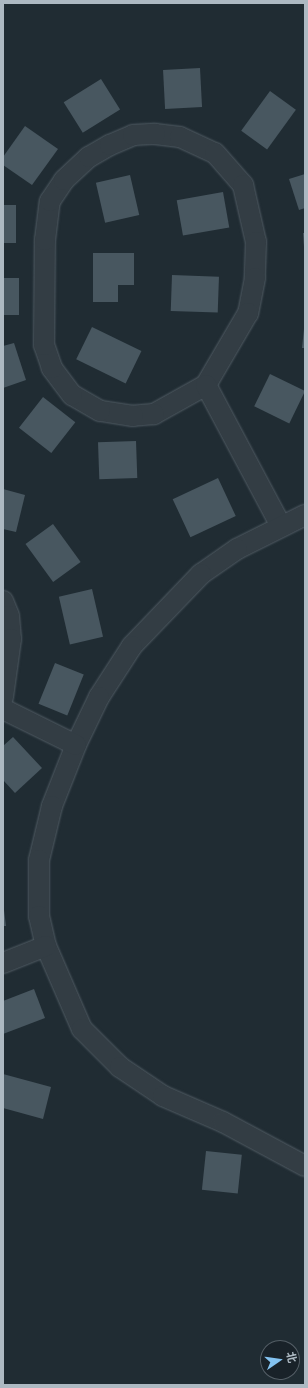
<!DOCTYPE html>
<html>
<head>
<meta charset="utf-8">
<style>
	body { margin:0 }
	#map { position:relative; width:308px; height:1388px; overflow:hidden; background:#202c33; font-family:"Roboto Condensed","Noto Sans SC",sans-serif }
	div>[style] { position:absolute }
	.building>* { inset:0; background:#485760; transform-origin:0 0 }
	.roads { filter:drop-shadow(0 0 1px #505b63) drop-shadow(0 0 1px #505b63) }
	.minor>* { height:20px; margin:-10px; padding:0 10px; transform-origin:10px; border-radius:10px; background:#333d44 }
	span { translate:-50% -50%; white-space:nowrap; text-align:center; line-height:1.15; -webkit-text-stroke:3px #192229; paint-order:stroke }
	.frame { position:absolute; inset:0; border:4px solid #adb9c2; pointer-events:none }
	.north { position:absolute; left:260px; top:1340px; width:40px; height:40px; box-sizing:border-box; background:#192229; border:1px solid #545e66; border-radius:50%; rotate:77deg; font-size:11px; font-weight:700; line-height:16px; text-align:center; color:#adb9c2 }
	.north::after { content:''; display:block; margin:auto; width:14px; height:18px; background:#83c2f0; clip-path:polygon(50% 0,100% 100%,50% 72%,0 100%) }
</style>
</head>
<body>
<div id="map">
	<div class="building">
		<i style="left:200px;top:68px;width:39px;height:37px;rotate:87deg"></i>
		<i style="left:101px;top:79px;width:36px;height:44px;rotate:58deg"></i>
		<i style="left:270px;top:91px;width:32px;height:49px;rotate:36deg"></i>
		<i style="clip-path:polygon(25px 126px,58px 149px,32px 185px,3px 165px,3px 157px)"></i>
		<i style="clip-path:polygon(305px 174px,305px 208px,299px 210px,289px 179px)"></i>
		<i style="left:130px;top:175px;width:41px;height:35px;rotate:77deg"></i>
		<i style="left:223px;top:192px;width:36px;height:47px;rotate:80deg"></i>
		<i style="left:3px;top:205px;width:13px;height:38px"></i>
		<i style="clip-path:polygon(303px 233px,305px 233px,305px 247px,304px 247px)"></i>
		<i style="clip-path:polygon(93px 253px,134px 253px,134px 285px,118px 285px,118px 302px,93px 302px)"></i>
		<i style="left:172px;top:275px;width:47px;height:36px;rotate:2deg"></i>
		<i style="left:3px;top:278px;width:16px;height:37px"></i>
		<i style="left:92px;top:327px;width:55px;height:36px;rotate:26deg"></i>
		<i style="clip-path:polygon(304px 329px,305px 329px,305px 348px,302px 348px)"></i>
		<i style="clip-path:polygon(14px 343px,26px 380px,3px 388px,3px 346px)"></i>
		<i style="left:270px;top:374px;width:39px;height:36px;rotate:26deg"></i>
		<i style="left:43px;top:397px;width:41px;height:39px;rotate:38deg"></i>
		<i style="left:136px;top:441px;width:37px;height:38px;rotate:88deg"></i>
		<i style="left:218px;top:478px;width:42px;height:50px;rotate:65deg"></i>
		<i style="clip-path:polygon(3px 489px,25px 495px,16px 532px,3px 529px)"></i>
		<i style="left:53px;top:524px;width:47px;height:34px;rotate:54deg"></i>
		<i style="left:92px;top:589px;width:49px;height:34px;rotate:77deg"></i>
		<i style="left:55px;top:663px;width:31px;height:44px;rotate:22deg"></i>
		<i style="clip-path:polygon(13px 737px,42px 768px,15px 793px,3px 780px,3px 746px)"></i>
		<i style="clip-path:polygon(3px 902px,6px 926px,3px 926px)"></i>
		<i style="clip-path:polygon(34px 989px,45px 1018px,3px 1034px,3px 1001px)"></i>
		<i style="clip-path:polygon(3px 1074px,51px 1087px,43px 1119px,3px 1108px)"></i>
		<i style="left:206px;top:1151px;width:36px;height:39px;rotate:6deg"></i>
	</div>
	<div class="roads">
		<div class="minor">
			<i style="left:155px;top:134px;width:25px;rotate:7deg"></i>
			<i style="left:180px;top:137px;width:38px;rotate:25deg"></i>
			<i style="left:215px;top:153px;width:43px;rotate:48.8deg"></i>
			<i style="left:243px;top:185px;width:58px;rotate:77.2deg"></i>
			<i style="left:256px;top:242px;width:36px;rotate:92deg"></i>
			<i style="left:255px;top:278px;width:36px;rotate:101deg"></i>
			<i style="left:248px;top:313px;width:83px;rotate:120.3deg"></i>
			<i style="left:206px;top:385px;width:60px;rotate:150.9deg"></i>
			<i style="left:154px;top:414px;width:21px;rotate:175deg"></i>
			<i style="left:133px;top:416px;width:33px;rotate:-171deg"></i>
			<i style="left:100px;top:411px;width:32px;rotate:-150deg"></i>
			<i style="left:72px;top:395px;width:34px;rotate:-127deg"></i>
			<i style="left:52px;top:368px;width:24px;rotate:-109deg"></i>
			<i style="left:44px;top:345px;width:105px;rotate:-89.5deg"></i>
			<i style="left:45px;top:240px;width:39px;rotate:-83deg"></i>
			<i style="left:50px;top:201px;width:25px;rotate:-56deg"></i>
			<i style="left:64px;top:180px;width:34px;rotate:-43deg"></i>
			<i style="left:89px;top:157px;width:24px;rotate:-30deg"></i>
			<i style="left:110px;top:145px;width:25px;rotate:-23deg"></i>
			<i style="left:133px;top:135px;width:22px;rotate:-3deg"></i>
			<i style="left:206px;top:385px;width:160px;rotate:62deg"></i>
			<i style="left:305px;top:515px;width:76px;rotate:153.4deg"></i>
			<i style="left:237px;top:549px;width:44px;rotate:145.2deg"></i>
			<i style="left:201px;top:574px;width:100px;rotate:133.8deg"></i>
			<i style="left:132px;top:646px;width:61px;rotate:122.9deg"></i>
			<i style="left:99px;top:697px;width:53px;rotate:115.6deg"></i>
			<i style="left:76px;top:745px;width:66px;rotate:111.5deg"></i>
			<i style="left:52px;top:806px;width:56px;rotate:103.5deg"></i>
			<i style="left:39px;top:860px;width:56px;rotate:90deg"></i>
			<i style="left:39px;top:916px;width:31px;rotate:77deg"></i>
			<i style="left:46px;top:946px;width:90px;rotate:66.6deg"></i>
			<i style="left:82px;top:1029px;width:54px;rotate:45deg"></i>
			<i style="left:120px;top:1067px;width:52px;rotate:34deg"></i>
			<i style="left:163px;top:1096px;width:65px;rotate:23.4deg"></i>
			<i style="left:223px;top:1122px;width:93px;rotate:28.2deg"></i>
			<i style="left:3px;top:601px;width:16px;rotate:68deg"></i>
			<i style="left:9px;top:616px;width:23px;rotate:85deg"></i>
			<i style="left:11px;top:639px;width:59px;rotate:97.9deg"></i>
			<i style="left:3px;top:709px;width:81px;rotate:26.3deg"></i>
			<i style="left:3px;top:963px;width:46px;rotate:-21.6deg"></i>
		</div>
	</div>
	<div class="frame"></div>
	<div class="north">北</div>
</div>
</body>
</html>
